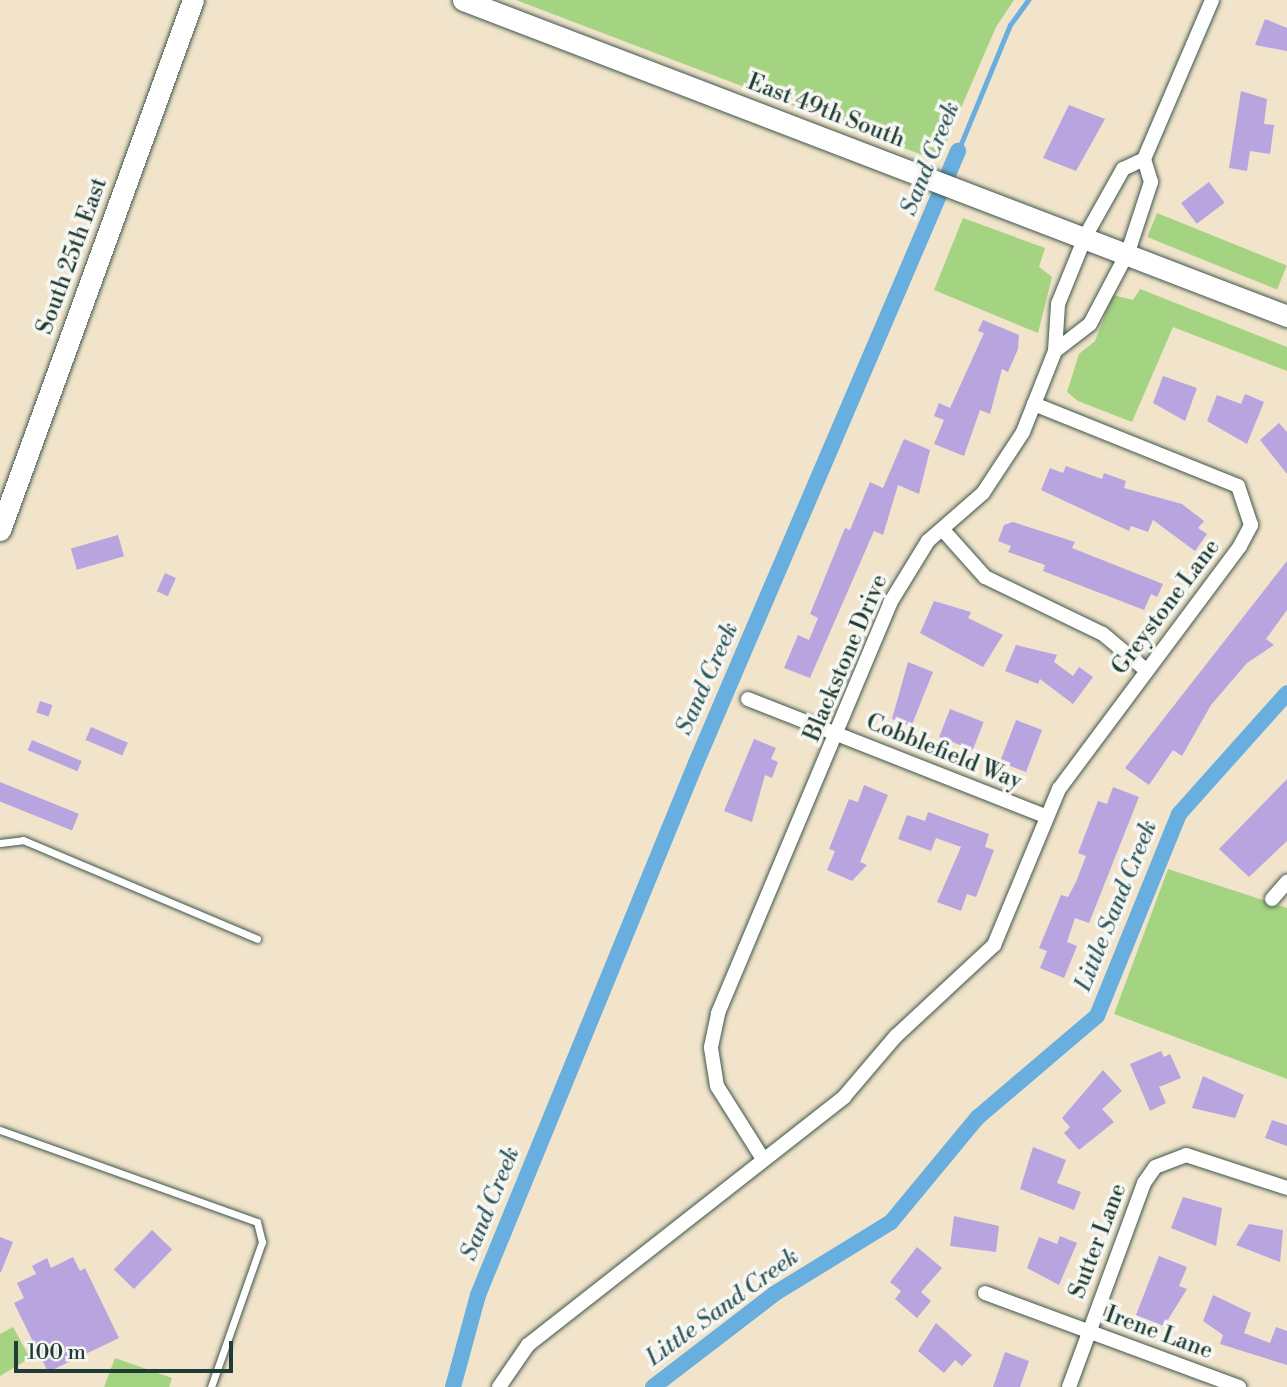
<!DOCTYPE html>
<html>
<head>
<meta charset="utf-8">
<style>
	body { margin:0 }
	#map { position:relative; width:1287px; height:1387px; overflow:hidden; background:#f1e4cb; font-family:"Libre Bodoni",serif }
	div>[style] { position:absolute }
	.green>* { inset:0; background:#a4d381; transform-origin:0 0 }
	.stream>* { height:4.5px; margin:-2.25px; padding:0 2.25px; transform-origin:2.25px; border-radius:2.25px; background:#68aede }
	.canal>* { height:16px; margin:-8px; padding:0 8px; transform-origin:8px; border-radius:8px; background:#68aede }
	.building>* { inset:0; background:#b8a4df; transform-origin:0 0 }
	.roads { filter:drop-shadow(0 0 2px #3e564b) drop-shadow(0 0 2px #3e564b) }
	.lane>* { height:7px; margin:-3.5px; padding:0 3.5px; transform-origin:3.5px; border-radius:3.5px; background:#fff }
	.street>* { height:14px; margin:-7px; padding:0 7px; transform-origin:7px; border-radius:7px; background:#fff }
	.secondary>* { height:21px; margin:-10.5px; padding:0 10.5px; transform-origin:10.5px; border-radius:10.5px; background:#fff }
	span { translate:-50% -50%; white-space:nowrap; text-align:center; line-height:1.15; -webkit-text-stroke:7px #f6f6f2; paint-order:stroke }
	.street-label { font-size:23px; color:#1f3d34 }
	.water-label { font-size:24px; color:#31595e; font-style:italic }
	.scale { position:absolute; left:14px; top:1341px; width:219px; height:32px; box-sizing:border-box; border:4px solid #1f3d34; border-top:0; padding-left:9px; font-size:21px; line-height:24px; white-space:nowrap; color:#1f3d34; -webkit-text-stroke:5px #f6f6f2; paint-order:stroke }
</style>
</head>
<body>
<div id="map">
	<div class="green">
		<i style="clip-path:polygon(516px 0,1014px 0,996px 27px,938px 161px)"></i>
		<i style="left:1157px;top:213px;width:140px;height:26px;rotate:22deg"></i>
		<i style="clip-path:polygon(963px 218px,1045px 248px,1039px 267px,1052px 277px,1038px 333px,934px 290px)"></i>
		<i style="clip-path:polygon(1140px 289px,1287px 347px,1287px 371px,1173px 327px,1132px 422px,1078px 401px,1067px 392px,1079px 354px,1095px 341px,1113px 295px,1133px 300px)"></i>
		<i style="clip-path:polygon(1168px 869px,1287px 908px,1287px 1079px,1114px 1014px)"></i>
		<i style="clip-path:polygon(13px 1327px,30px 1358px,0 1376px,0 1334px)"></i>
		<i style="clip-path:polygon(115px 1358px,172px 1378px,169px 1387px,104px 1387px)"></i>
	</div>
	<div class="stream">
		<i style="left:958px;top:151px;width:136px;rotate:-67.6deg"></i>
		<i style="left:1010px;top:25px;width:31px;rotate:-54deg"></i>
	</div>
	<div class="canal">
		<i style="left:453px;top:1387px;width:95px;rotate:-74.8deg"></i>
		<i style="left:478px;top:1295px;width:575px;rotate:-67.72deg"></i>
		<i style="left:696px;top:763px;width:666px;rotate:-66.82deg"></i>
		<i style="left:653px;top:1387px;width:153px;rotate:-37.5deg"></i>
		<i style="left:774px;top:1294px;width:137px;rotate:-31.6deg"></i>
		<i style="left:891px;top:1222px;width:135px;rotate:-50.4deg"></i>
		<i style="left:977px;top:1118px;width:157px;rotate:-40.4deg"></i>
		<i style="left:1097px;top:1016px;width:218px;rotate:-67.9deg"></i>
		<i style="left:1179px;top:814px;width:162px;rotate:-48.2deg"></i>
	</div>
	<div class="building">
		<i style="clip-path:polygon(1265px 19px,1287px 28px,1287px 51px,1255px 45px)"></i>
		<i style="clip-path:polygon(1241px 91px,1267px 99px,1264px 124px,1274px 125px,1270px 154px,1250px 151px,1247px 171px,1229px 168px)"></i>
		<i style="clip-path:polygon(1069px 105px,1105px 119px,1076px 171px,1043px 158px)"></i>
		<i style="left:1209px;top:182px;width:26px;height:35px;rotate:53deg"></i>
		<i style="clip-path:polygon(983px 320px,1019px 335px,1018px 349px,1008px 372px,1002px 369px,990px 414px,980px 410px,964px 456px,934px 444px,944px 420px,934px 416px,939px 403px,950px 408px,984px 333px,978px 331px)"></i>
		<i style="clip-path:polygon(1163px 376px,1197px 388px,1185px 421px,1153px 403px)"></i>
		<i style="clip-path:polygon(1245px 394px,1264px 402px,1247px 444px,1207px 421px,1217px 395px,1241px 404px)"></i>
		<i style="clip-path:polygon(1279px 423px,1287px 432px,1287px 474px,1260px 440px)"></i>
		<i style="clip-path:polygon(904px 439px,930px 450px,919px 494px,898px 485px,883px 535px,874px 531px,810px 678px,784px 668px,798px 635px,809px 640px,818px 618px,810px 614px,845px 528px,850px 530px,870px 482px,883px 488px)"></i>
		<i style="clip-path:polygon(1066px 466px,1102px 479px,1104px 473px,1126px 481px,1124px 488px,1182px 504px,1204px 521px,1198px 528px,1207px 534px,1195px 551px,1153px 520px,1148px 532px,1131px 526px,1129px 531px,1041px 490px,1050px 468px,1063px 473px)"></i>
		<i style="clip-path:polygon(1013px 522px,1075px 542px,1072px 548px,1163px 584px,1157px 597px,1151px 594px,1144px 610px,1043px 571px,1045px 565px,1008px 552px,1011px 546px,998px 541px,1004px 525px)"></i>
		<i style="left:118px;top:535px;width:22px;height:49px;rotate:74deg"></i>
		<i style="clip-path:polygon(1287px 561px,1287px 610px,1266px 639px,1274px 645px,1247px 663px,1211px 705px,1182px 756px,1173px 750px,1149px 785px,1125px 768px)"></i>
		<i style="left:165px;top:573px;width:12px;height:20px;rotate:24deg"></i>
		<i style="clip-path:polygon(934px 601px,971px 612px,968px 618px,1003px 635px,983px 667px,920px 633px)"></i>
		<i style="clip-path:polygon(1016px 645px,1057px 655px,1054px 662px,1073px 676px,1079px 667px,1093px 677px,1073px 704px,1040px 679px,1038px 684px,1005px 671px)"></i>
		<i style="clip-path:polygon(908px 662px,933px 672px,911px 727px,892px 719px)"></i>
		<i style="left:40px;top:701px;width:13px;height:12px;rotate:18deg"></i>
		<i style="left:950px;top:709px;width:36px;height:30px;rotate:21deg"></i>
		<i style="left:1016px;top:720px;width:28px;height:45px;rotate:21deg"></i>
		<i style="left:91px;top:727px;width:40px;height:14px;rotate:23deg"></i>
		<i style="clip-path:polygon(754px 739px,776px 748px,771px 759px,778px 762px,772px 778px,765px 775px,752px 822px,724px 811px)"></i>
		<i style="left:32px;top:740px;width:54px;height:11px;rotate:23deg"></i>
		<i style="clip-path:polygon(1287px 779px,1287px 841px,1249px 877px,1219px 849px)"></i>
		<i style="left:0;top:782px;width:85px;height:18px;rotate:22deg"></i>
		<i style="clip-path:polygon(864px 785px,888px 795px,860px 862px,867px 865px,852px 881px,827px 870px,835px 851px,829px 849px,849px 799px,858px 802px)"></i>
		<i style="clip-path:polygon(1113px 787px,1139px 797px,1089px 923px,1075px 918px,1067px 942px,1077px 946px,1064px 978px,1040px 968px,1047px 951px,1039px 948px,1061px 895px,1068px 897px,1076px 882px,1086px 856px,1078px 853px,1098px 801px,1107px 804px)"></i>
		<i style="clip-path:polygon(928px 812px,989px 834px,985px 847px,994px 850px,988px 866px,976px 897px,967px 894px,961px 911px,937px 902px,961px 847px,936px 838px,931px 851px,898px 839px,907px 815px,925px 821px)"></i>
		<i style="clip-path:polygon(1161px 1051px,1164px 1057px,1170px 1054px,1181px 1078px,1159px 1087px,1166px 1103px,1150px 1111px,1130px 1064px)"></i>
		<i style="clip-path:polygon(1103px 1070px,1122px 1091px,1102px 1109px,1114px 1122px,1079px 1150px,1064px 1133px,1070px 1127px,1062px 1118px)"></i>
		<i style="clip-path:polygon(1203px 1076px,1244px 1095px,1235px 1118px,1192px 1108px)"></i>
		<i style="clip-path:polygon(1272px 1120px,1287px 1125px,1287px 1146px,1265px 1138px)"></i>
		<i style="clip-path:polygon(1033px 1147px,1066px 1160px,1057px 1183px,1081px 1192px,1074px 1210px,1020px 1189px)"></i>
		<i style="clip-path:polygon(1183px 1197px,1222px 1208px,1216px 1246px,1171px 1228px)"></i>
		<i style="clip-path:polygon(954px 1216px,999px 1226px,996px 1252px,950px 1246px)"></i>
		<i style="clip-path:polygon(1249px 1224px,1283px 1230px,1280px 1262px,1236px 1245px)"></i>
		<i style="left:152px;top:1230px;width:28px;height:55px;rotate:44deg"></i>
		<i style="clip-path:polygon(1060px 1236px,1077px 1243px,1059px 1285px,1027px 1268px,1039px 1237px,1057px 1244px)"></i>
		<i style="clip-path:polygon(0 1237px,13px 1242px,1px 1272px,0 1272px)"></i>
		<i style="clip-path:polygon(917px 1247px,942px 1268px,921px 1292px,931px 1301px,917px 1318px,895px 1299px,901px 1291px,890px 1282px)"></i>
		<i style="clip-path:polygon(1159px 1256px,1187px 1267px,1179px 1286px,1187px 1289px,1164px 1326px,1136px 1315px)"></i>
		<i style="clip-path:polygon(73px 1257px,80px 1271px,85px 1268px,119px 1338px,48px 1372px,14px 1303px,24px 1298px,17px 1283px,36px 1274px,32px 1266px,47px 1258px,51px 1268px)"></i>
		<i style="clip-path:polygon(1213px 1295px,1251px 1313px,1244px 1333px,1270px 1343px,1276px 1327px,1287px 1331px,1287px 1365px,1220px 1344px,1223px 1335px,1203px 1321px)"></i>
		<i style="clip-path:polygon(936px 1323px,972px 1355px,962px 1366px,955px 1360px,944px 1373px,918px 1351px)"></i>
		<i style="clip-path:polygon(1005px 1352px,1029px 1361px,1020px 1387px,993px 1387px)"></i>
	</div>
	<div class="roads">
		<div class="lane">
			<i style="left:0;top:843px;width:23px;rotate:-7deg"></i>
			<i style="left:23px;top:840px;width:254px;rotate:22.9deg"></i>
			<i style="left:0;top:1130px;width:273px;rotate:19.7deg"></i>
			<i style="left:257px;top:1222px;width:21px;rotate:76deg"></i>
			<i style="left:262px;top:1242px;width:154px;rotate:109.4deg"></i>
		</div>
		<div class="street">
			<i style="left:1144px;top:159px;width:173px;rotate:-66.8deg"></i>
			<i style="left:1055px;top:351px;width:44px;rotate:-37.6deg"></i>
			<i style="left:1090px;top:324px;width:81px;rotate:-62.2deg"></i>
			<i style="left:1128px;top:252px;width:74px;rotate:-71.8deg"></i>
			<i style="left:1151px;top:182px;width:24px;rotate:-107deg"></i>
			<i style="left:943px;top:530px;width:63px;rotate:48.2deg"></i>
			<i style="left:985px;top:577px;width:131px;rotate:25.8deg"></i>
			<i style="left:1103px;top:634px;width:57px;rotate:40.1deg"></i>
			<i style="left:748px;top:699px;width:319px;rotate:21.5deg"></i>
			<i style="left:1272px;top:899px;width:23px;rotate:-49deg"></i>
			<i style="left:763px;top:1159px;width:86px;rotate:-122.2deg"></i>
			<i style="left:717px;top:1086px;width:39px;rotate:-99deg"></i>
			<i style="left:711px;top:1047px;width:35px;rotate:-78deg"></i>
			<i style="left:718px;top:1013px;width:445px;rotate:-67.2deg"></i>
			<i style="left:890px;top:603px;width:73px;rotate:-58.5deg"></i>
			<i style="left:928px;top:541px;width:73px;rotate:-41.1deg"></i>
			<i style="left:983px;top:493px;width:73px;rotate:-56.7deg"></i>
			<i style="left:1023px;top:432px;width:87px;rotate:-68.4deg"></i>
			<i style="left:1055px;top:351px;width:47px;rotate:-86.3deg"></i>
			<i style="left:1058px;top:304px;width:74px;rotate:-67.9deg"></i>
			<i style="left:1086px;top:235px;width:76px;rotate:-60.7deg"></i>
			<i style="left:1123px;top:169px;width:23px;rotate:-25deg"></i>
			<i style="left:985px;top:1293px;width:271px;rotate:20.3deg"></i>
			<i style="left:499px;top:1387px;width:51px;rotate:-55.4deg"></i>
			<i style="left:528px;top:1345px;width:402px;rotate:-38.1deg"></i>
			<i style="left:844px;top:1097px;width:80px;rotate:-49.6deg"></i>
			<i style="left:896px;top:1036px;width:134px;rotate:-42.9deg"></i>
			<i style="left:994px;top:945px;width:169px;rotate:-67.4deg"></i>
			<i style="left:1059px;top:789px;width:303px;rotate:-53.3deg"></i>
			<i style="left:1240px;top:546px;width:24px;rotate:-62deg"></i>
			<i style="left:1251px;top:525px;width:41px;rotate:-108.4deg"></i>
			<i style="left:1238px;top:486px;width:220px;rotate:-158.1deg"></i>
			<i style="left:1069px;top:1387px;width:217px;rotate:-69.8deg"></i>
			<i style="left:1144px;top:1183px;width:19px;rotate:-55deg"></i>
			<i style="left:1155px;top:1167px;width:33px;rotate:-21deg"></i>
			<i style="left:1186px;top:1155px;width:106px;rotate:18.1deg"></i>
		</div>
		<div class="secondary">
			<i style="left:463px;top:0;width:883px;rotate:20.98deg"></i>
			<i style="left:0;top:530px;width:564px;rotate:-69.99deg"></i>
		</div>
	</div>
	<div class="street-label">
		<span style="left:826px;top:111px;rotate:21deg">East 49th South</span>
		<span style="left:72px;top:256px;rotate:-70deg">South 25th East</span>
		<span style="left:1166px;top:607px;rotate:-53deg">Greystone Lane</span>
		<span style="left:846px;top:658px;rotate:-67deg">Blackstone Drive</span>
		<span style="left:944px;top:752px;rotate:22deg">Cobblefield Way</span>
		<span style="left:1098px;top:1241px;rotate:-69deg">Sutter Lane</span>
		<span style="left:1159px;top:1333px;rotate:20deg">Irene Lane</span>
	</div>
	<div class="water-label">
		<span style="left:931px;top:159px;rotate:-68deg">Sand Creek</span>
		<span style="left:708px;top:679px;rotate:-66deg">Sand Creek</span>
		<span style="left:1117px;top:906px;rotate:-68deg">Little Sand Creek</span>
		<span style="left:491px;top:1204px;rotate:-68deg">Sand Creek</span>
		<span style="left:723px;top:1308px;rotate:-36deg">Little Sand Creek</span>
	</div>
	<div class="scale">100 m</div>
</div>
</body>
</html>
